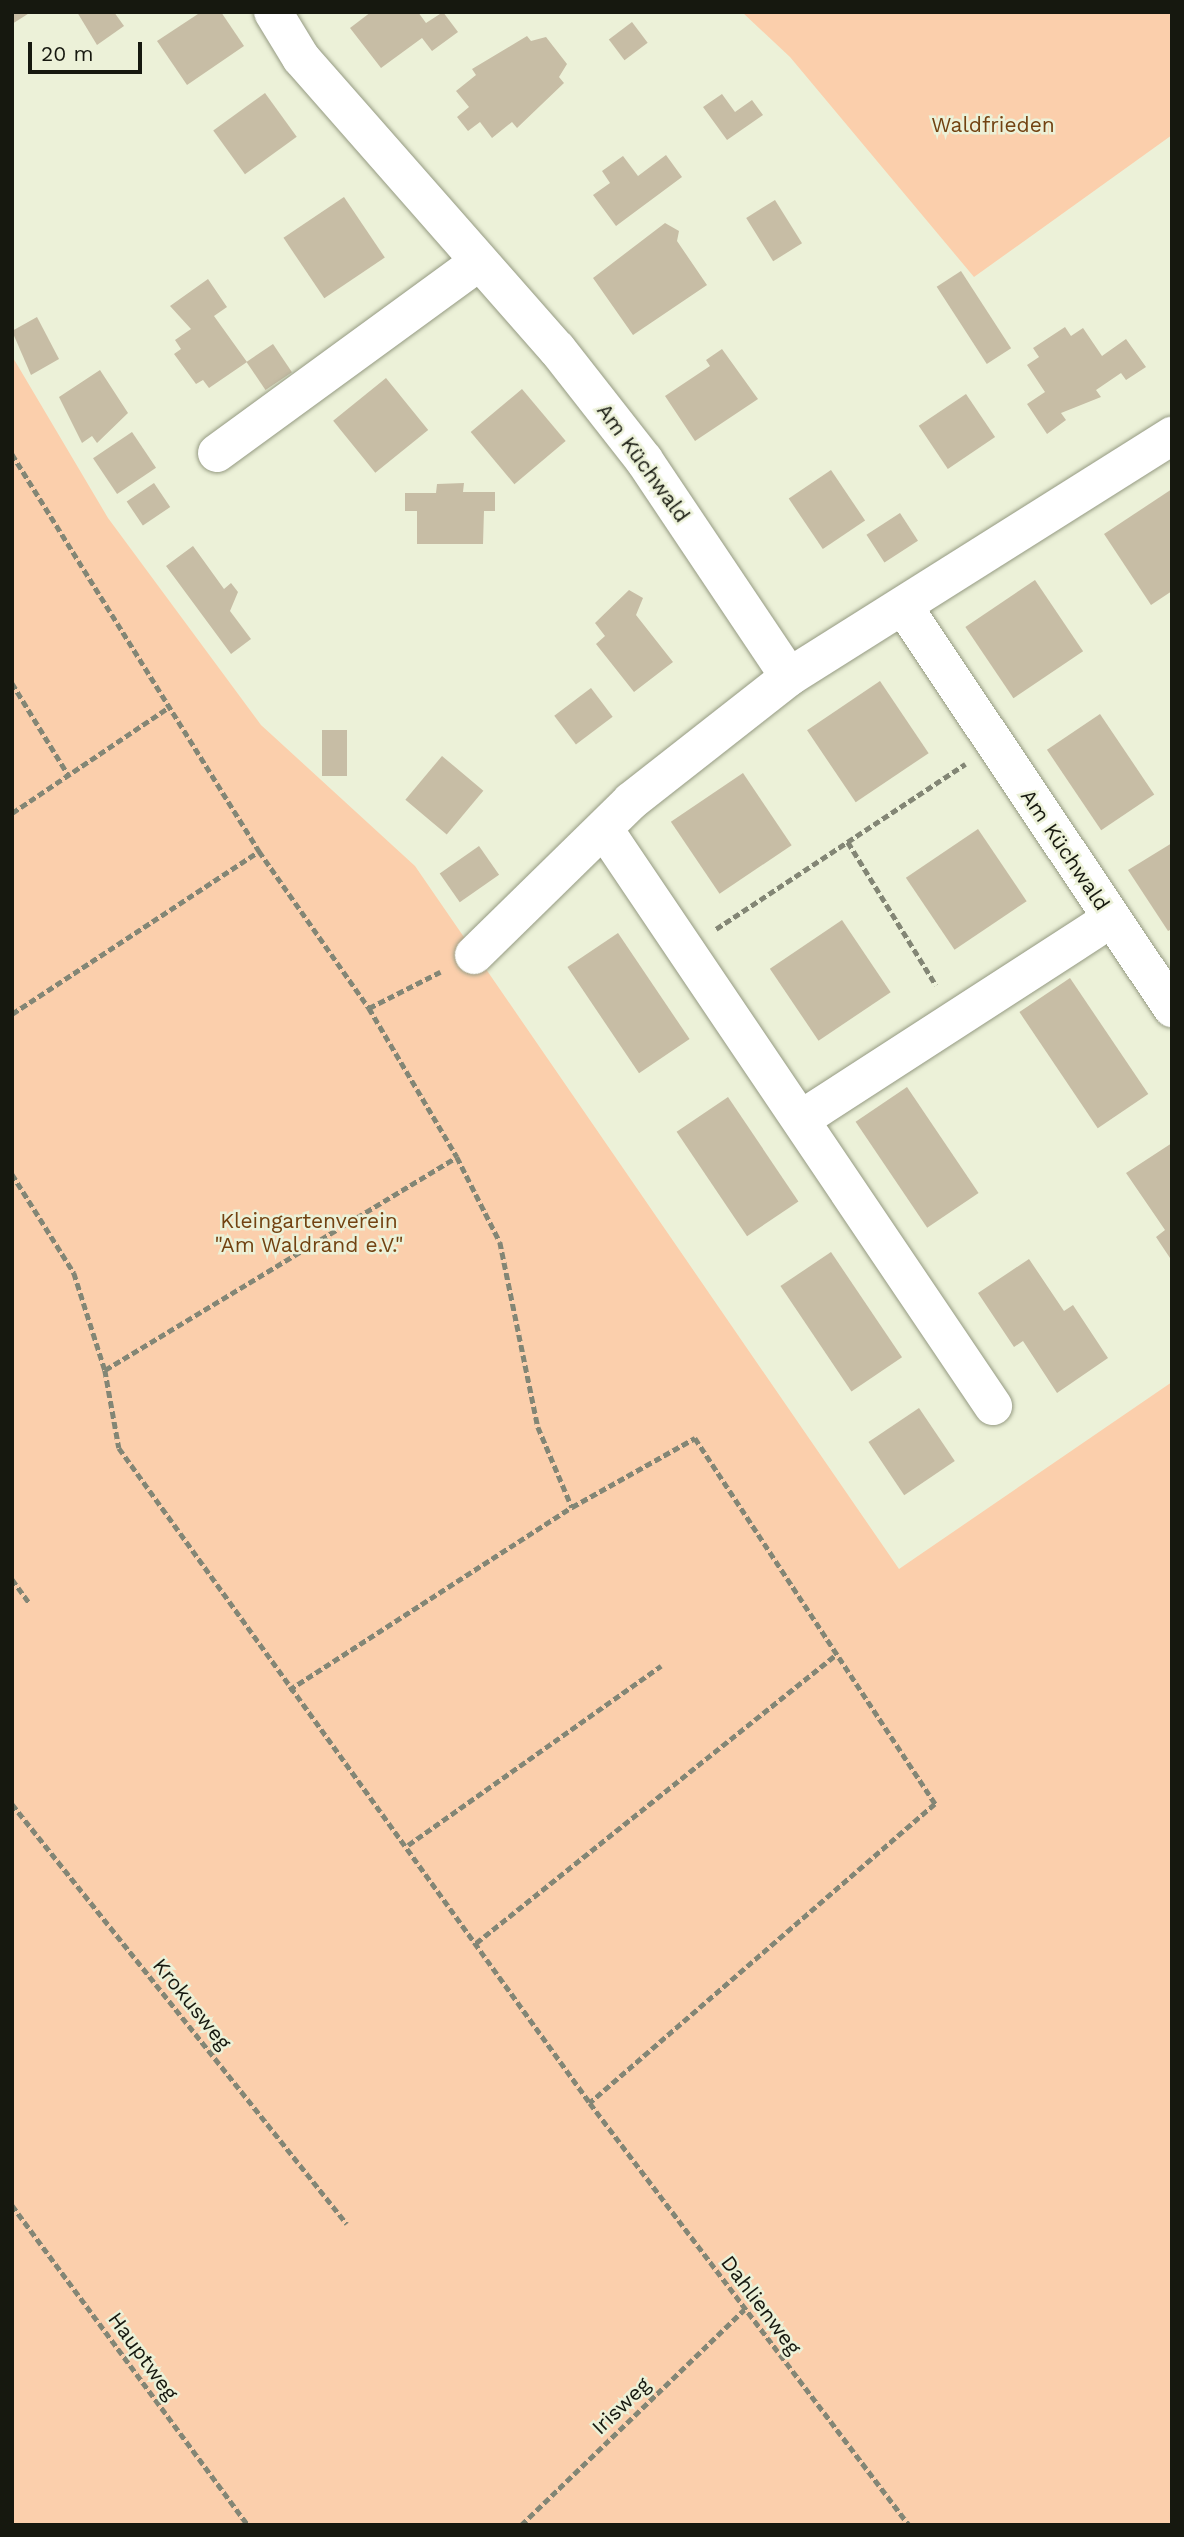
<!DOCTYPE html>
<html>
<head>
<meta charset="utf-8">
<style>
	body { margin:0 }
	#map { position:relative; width:1184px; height:2537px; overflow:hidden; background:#ecf1d8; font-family:"Work Sans",sans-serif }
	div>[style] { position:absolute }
	.green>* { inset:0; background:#fbcfac }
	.building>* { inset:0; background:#c7bda5; transform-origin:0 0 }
	.path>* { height:4.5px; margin-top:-2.25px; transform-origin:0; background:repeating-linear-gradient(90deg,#838675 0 7px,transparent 0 10.5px) }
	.roads { filter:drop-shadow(0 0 2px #959a82) drop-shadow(0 0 2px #959a82) }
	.street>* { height:38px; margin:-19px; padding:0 19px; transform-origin:19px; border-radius:19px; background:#fff }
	span { translate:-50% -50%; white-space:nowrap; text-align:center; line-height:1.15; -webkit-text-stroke:5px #ecf1d8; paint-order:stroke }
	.park-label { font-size:21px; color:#724211 }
	.street-label { font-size:21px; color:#16180f }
	.frame { position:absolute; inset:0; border:14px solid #16180f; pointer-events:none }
	.scale { position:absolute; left:28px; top:42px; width:114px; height:32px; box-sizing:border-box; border:4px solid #16180f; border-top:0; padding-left:9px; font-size:21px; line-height:24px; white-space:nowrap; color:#16180f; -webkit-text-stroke:5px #ecf1d8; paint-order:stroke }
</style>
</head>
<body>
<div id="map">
	<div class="green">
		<i style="clip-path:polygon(742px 12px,1172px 12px,1172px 135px,974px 277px,790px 57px)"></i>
		<i style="clip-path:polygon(12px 356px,108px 518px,261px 725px,415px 866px,899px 1569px,1172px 1382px,1172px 2525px,12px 2525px)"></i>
	</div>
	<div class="building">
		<i style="clip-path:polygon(12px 12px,31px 12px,12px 24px)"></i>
		<i style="clip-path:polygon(77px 12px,114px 12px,124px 26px,97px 45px)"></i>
		<i style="clip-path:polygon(201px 12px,221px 12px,244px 46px,187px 85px,157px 41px)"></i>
		<i style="clip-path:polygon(371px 12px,418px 12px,426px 23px,443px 12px,458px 32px,432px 51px,422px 38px,381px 68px,350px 28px)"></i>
		<i style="left:632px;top:22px;width:26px;height:29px;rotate:53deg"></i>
		<i style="clip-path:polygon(527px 36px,531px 41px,546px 37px,567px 64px,559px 77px,564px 83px,517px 128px,512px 122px,492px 138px,480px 122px,468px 131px,457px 117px,469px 107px,456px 91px,476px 75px,472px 69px)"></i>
		<i style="left:265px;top:93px;width:54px;height:64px;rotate:54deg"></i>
		<i style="clip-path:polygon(722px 94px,735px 112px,752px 100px,763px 115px,727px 140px,703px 107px)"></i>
		<i style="clip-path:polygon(666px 155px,682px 177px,616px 226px,593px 195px,610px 183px,602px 171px,623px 156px,638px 176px)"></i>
		<i style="left:344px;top:197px;width:73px;height:73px;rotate:56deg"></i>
		<i style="left:775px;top:200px;width:51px;height:34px;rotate:58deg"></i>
		<i style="clip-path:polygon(665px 223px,679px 231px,677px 241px,707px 285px,633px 335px,593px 278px)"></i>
		<i style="left:961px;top:271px;width:92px;height:29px;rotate:57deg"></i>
		<i style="clip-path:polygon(208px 279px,227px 307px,214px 316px,247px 362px,209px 388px,203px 380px,196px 384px,174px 354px,181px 349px,175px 340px,191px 329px,170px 306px)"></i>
		<i style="clip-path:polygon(37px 317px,59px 359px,31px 375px,12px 331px)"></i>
		<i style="clip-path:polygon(1065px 327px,1071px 336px,1083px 328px,1102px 356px,1126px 339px,1146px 367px,1126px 380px,1121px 373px,1096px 390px,1101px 397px,1061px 413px,1066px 420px,1047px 434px,1027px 404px,1045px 392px,1027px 365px,1039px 357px,1033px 348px)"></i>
		<i style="left:273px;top:344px;width:34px;height:32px;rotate:56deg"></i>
		<i style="clip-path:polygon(722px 349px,758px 399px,695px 441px,665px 396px,710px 366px,706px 360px)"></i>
		<i style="clip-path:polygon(100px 370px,128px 413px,97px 443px,92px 436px,82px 443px,59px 397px)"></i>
		<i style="left:386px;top:378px;width:67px;height:68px;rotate:51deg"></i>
		<i style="left:522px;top:389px;width:68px;height:67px;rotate:50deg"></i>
		<i style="left:966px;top:394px;width:52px;height:57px;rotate:56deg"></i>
		<i style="left:132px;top:432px;width:43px;height:47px;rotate:56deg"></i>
		<i style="left:831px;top:470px;width:61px;height:51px;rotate:56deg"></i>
		<i style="left:154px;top:483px;width:29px;height:33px;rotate:56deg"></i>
		<i style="clip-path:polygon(464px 483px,463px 492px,495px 492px,495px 511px,484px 511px,483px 544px,417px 544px,417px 511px,405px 511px,405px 493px,436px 493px,437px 484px)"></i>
		<i style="clip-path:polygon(1172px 489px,1172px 591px,1151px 605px,1104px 534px)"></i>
		<i style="left:900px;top:513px;width:33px;height:40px;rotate:57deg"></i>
		<i style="clip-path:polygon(193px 546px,224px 589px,231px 583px,238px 592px,230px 611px,251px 639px,231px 654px,166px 566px)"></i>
		<i style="left:1035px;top:580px;width:86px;height:84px;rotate:56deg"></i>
		<i style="clip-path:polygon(629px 590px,643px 598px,636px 615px,673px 662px,634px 692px,596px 644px,605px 636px,595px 623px)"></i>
		<i style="left:880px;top:681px;width:87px;height:88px;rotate:56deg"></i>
		<i style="left:591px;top:688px;width:36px;height:46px;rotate:53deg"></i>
		<i style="left:1100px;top:714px;width:97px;height:64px;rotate:56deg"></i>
		<i style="left:322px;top:730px;width:25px;height:46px"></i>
		<i style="left:442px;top:756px;width:54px;height:57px;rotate:40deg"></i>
		<i style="left:743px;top:773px;width:87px;height:87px;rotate:56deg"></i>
		<i style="left:978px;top:829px;width:87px;height:87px;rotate:56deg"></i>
		<i style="clip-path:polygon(1172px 843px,1172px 929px,1168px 931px,1128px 870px)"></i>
		<i style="left:479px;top:846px;width:35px;height:48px;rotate:55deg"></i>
		<i style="left:842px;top:920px;width:87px;height:87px;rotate:56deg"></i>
		<i style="left:618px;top:933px;width:128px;height:61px;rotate:56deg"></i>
		<i style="left:1070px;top:978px;width:140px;height:61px;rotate:56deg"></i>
		<i style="left:907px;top:1087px;width:128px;height:62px;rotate:56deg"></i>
		<i style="left:728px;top:1097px;width:126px;height:62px;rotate:56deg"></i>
		<i style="clip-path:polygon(1172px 1143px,1172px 1261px,1156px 1237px,1165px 1230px,1126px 1173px)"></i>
		<i style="left:831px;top:1252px;width:127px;height:61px;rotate:56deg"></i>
		<i style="clip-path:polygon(1029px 1259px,1064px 1311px,1073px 1305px,1108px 1358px,1057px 1393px,1023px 1341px,1014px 1347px,978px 1293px)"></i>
		<i style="left:919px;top:1408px;width:64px;height:61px;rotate:56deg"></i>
	</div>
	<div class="path">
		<i style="left:12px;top:454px;width:468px;rotate:58.1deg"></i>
		<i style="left:259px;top:851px;width:192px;rotate:55deg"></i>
		<i style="left:369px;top:1008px;width:173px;rotate:59.4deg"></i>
		<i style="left:457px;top:1157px;width:95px;rotate:63.2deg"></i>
		<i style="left:500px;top:1242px;width:189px;rotate:78.4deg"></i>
		<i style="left:538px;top:1427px;width:87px;rotate:67deg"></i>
		<i style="left:572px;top:1507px;width:141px;rotate:-29.3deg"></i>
		<i style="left:695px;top:1438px;width:438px;rotate:56.7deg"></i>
		<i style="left:935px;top:1804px;width:457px;rotate:139.1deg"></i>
		<i style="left:12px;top:683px;width:109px;rotate:58.5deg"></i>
		<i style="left:12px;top:813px;width:189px;rotate:-34deg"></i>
		<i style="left:848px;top:842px;width:168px;rotate:58.4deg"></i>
		<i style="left:716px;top:929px;width:299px;rotate:-33.5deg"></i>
		<i style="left:369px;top:1008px;width:80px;rotate:-26.9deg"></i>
		<i style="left:12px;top:1014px;width:296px;rotate:-33.4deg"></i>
		<i style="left:12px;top:1174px;width:117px;rotate:57.9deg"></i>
		<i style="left:74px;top:1273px;width:102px;rotate:72.3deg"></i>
		<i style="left:105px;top:1370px;width:79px;rotate:79.8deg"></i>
		<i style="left:119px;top:1448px;width:807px;rotate:54.28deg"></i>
		<i style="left:590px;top:2103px;width:529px;rotate:52.91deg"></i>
		<i style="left:105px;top:1370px;width:411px;rotate:-31.2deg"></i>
		<i style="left:12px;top:1579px;width:29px;rotate:54deg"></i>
		<i style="left:289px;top:1690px;width:337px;rotate:-32.9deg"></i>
		<i style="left:12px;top:1804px;width:537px;rotate:51.42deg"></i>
		<i style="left:408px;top:1845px;width:310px;rotate:-35.3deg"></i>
		<i style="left:476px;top:1943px;width:459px;rotate:-38.7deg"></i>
		<i style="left:12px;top:2205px;width:398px;rotate:53.6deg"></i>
		<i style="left:521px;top:2525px;width:310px;rotate:-44deg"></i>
	</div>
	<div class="roads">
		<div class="street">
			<i style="left:273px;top:12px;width:54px;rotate:58.7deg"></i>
			<i style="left:301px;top:58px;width:388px;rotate:48.7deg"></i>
			<i style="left:557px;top:349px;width:141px;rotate:51.9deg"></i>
			<i style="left:644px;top:460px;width:261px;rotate:56.2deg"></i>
			<i style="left:217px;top:453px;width:323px;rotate:-36.1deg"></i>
			<i style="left:903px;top:606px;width:484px;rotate:56.2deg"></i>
			<i style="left:604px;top:829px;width:696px;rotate:56.01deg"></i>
			<i style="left:474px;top:955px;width:220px;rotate:-44.4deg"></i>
			<i style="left:631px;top:801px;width:201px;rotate:-38.1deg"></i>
			<i style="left:789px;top:677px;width:453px;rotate:-32.2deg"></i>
			<i style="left:803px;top:1118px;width:367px;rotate:-32.9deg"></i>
		</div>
	</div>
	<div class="park-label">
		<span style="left:993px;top:125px">Waldfrieden</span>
		<span style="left:309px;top:1233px">Kleingartenverein<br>"Am Waldrand e.V."</span>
	</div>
	<div class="street-label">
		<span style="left:643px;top:463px;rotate:54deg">Am Küchwald</span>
		<span style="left:1065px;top:850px;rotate:56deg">Am Küchwald</span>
		<span style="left:192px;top:2004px;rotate:51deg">Krokusweg</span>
		<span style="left:761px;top:2305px;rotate:53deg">Dahlienweg</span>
		<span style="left:143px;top:2356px;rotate:54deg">Hauptweg</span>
		<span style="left:621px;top:2406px;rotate:-44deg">Irisweg</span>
	</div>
	<div class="frame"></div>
	<div class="scale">20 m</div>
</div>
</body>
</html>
